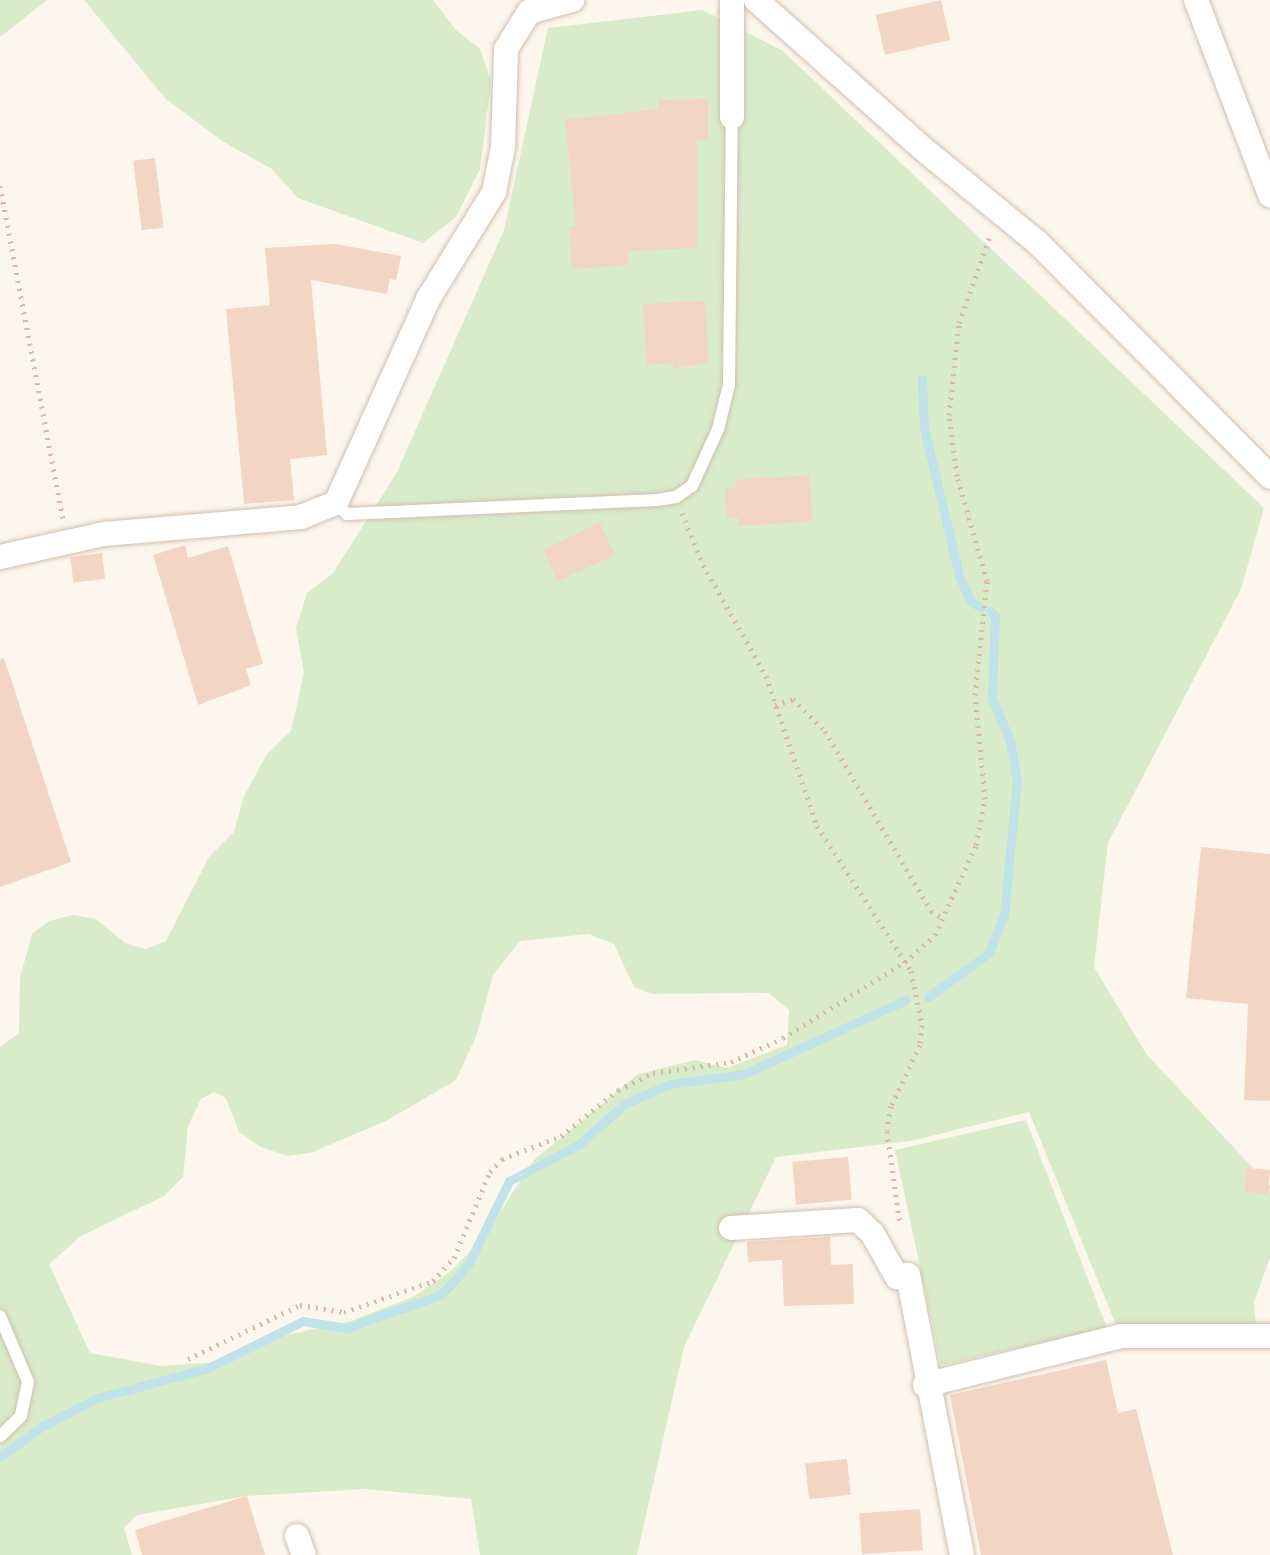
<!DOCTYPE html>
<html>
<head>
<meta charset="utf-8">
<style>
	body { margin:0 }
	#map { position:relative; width:1270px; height:1555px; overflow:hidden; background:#fdf6ec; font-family:"DM Sans",sans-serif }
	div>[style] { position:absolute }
	.green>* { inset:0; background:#d8ecc9 }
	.stream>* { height:9px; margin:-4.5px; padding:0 4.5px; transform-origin:4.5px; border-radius:4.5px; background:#bfe3e8 }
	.building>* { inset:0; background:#f3d5c3; transform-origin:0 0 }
	.path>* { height:5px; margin-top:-2.5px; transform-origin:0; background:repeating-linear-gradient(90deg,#d9b8a5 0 2px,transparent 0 8px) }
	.roads { filter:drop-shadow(0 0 2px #d1beb0) drop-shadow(0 0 2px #d1beb0) }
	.service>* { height:12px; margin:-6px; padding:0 6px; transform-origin:6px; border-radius:6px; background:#fff }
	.minor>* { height:24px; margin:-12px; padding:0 12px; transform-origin:12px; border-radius:12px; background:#fff }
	span { translate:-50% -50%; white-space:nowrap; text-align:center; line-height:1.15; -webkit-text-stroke:6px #fffaf3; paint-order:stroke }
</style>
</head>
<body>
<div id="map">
	<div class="green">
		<i style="clip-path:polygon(0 0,47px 0,0 37px)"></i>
		<i style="clip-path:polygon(84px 0,433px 0,456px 30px,480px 49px,491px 81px,480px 169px,456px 217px,423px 243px,298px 198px,272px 169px,222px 141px,166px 99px)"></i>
		<i style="clip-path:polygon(evenodd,703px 10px,783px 51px,1264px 508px,1241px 589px,1108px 843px,1094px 967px,1147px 1055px,1270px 1186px,1270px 1258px,1254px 1302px,1256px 1324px,1116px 1325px,1029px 1112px,910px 1141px,776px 1157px,684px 1347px,637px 1555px,480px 1555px,471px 1499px,365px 1489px,247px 1496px,137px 1515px,124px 1528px,132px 1555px,0 1555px,0 1047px,19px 1033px,20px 978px,32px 934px,49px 921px,73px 915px,96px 919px,125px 943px,145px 949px,166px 941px,209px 857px,234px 832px,244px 796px,267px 754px,291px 731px,304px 673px,296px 628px,307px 593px,333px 573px,396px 474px,504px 230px,548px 28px,703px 10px,589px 934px,614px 944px,634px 987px,652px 994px,769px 993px,789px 1010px,787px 1045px,727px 1068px,695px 1060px,638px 1074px,534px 1160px,482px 1239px,451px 1271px,413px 1297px,351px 1321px,263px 1340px,220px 1362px,161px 1366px,90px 1353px,49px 1264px,81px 1236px,164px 1196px,183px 1177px,188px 1126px,201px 1099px,214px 1092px,226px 1098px,239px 1132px,261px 1147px,287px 1156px,310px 1153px,386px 1121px,456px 1080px,477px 1034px,493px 975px,520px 941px,589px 934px)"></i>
		<i style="clip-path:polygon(1026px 1120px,1107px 1328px,941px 1365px,895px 1150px)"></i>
	</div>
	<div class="stream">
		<i style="left:922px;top:379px;width:49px;rotate:87.7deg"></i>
		<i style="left:924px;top:428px;width:151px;rotate:76.6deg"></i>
		<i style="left:959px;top:575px;width:28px;rotate:67deg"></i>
		<i style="left:970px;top:601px;width:13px;rotate:32deg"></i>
		<i style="left:928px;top:997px;width:75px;rotate:-35.8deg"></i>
		<i style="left:989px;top:953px;width:41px;rotate:-68.5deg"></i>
		<i style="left:1004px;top:915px;width:135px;rotate:-84.5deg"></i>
		<i style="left:1017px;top:781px;width:41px;rotate:-99.9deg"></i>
		<i style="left:1010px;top:741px;width:47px;rotate:-112.7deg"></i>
		<i style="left:992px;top:698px;width:82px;rotate:-87.9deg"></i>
		<i style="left:995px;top:616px;width:7px;rotate:-135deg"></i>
		<i style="left:0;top:1457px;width:51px;rotate:-36.2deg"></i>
		<i style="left:41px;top:1427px;width:63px;rotate:-27.4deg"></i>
		<i style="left:97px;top:1398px;width:115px;rotate:-15.1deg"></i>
		<i style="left:208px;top:1368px;width:106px;rotate:-26.3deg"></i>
		<i style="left:303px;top:1321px;width:44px;rotate:9.2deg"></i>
		<i style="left:346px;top:1328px;width:101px;rotate:-19.2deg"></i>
		<i style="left:441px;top:1295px;width:40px;rotate:-48deg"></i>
		<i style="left:468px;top:1265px;width:93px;rotate:-64deg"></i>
		<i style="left:509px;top:1181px;width:78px;rotate:-27.6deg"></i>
		<i style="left:578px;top:1145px;width:64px;rotate:-41.2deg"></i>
		<i style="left:626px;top:1103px;width:49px;rotate:-22.9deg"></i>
		<i style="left:671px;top:1084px;width:74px;rotate:-7.8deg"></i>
		<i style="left:744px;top:1074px;width:178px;rotate:-24.6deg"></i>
	</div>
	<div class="building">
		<i style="left:941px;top:0;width:41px;height:67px;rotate:77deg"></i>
		<i style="clip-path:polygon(708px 99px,708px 140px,697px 141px,697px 248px,628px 251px,629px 265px,572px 269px,569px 227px,576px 227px,565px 120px,658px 109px,658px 100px)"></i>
		<i style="left:155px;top:158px;width:70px;height:22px;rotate:83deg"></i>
		<i style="clip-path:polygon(335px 244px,401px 256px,396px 280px,390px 279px,387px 294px,311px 280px,327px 455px,290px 459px,294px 500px,244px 504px,226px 309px,270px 305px,265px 248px)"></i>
		<i style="clip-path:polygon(705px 301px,709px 362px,673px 369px,673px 363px,647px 365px,643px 304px)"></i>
		<i style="clip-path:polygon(809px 475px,813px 521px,739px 526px,739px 518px,727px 519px,725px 489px,736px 488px,735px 480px)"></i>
		<i style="left:600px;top:523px;width:35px;height:63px;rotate:65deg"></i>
		<i style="clip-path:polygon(185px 545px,188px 558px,228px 546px,263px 664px,246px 669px,251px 685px,198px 705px,153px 555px)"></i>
		<i style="left:102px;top:553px;width:26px;height:32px;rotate:83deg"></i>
		<i style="clip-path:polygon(4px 658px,71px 862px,0 887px,0 659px)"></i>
		<i style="clip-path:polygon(1201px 847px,1270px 854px,1270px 1101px,1244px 1100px,1248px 1004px,1186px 998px)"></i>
		<i style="left:848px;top:1157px;width:43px;height:56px;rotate:85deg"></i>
		<i style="left:1247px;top:1168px;width:23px;height:24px;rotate:5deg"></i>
		<i style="clip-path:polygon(830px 1237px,831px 1265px,853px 1264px,854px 1304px,784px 1306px,782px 1260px,748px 1262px,747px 1242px)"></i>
		<i style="clip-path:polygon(1106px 1360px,1118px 1413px,1136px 1409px,1173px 1555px,981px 1555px,950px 1395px)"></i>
		<i style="left:847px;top:1459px;width:36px;height:42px;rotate:84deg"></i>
		<i style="clip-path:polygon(247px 1496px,265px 1555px,142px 1555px,135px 1530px)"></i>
		<i style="left:920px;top:1509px;width:41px;height:61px;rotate:86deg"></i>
	</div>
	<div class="path">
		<i style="left:0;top:186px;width:339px;rotate:79.3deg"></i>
		<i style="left:682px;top:513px;width:56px;rotate:68deg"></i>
		<i style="left:703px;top:565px;width:128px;rotate:60.4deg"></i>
		<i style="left:766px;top:676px;width:158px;rotate:71.2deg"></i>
		<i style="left:817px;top:826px;width:173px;rotate:57deg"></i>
		<i style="left:911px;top:971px;width:55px;rotate:78.5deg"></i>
		<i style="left:922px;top:1025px;width:20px;rotate:96deg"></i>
		<i style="left:920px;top:1045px;width:68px;rotate:115.4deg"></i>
		<i style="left:891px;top:1106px;width:25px;rotate:99deg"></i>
		<i style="left:887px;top:1131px;width:95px;rotate:82.1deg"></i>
		<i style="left:775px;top:705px;width:19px;rotate:-18deg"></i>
		<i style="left:793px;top:699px;width:45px;rotate:45deg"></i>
		<i style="left:825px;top:731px;width:209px;rotate:59.5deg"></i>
		<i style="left:931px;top:911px;width:16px;rotate:30deg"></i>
		<i style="left:188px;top:1359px;width:124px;rotate:-25.7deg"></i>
		<i style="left:300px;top:1305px;width:45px;rotate:9deg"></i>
		<i style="left:344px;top:1312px;width:94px;rotate:-19.2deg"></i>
		<i style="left:433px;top:1281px;width:31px;rotate:-48deg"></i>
		<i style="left:454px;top:1258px;width:93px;rotate:-67.3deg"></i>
		<i style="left:490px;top:1172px;width:18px;rotate:-47deg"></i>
		<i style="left:502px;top:1159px;width:63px;rotate:-21.3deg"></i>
		<i style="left:561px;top:1136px;width:73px;rotate:-38.9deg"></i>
		<i style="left:618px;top:1090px;width:39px;rotate:-26deg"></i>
		<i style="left:653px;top:1073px;width:79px;rotate:-8deg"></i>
		<i style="left:731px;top:1062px;width:57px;rotate:-24.8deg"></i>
		<i style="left:783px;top:1038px;width:144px;rotate:-31.9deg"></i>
		<i style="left:905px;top:962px;width:40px;rotate:-42deg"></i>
		<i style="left:935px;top:935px;width:99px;rotate:-65.5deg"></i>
		<i style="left:976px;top:845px;width:47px;rotate:-78.9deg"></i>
		<i style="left:985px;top:799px;width:104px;rotate:-95.5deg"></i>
		<i style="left:975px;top:695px;width:115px;rotate:-84deg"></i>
		<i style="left:987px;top:581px;width:109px;rotate:-105.9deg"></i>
		<i style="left:957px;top:476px;width:62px;rotate:-97.5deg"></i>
		<i style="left:949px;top:415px;width:93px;rotate:-83.8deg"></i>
		<i style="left:959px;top:323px;width:92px;rotate:-70.4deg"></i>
	</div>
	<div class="roads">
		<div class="service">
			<i style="left:336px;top:503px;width:16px;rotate:45deg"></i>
			<i style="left:347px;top:514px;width:310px;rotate:-2.6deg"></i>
			<i style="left:657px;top:500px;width:19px;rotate:-9deg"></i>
			<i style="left:676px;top:497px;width:19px;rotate:-35deg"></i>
			<i style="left:692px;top:486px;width:63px;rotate:-65.5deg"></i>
			<i style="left:718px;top:429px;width:45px;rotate:-76deg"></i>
			<i style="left:729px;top:385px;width:268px;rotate:-89.4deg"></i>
			<i style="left:0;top:1316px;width:72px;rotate:67deg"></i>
			<i style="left:28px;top:1382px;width:35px;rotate:102deg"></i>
			<i style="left:21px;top:1416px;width:29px;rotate:136deg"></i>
		</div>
		<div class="minor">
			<i style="left:756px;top:0;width:222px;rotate:41.7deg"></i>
			<i style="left:922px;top:148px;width:149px;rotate:39.3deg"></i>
			<i style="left:1037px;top:242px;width:331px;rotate:45.2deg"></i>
			<i style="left:1196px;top:0;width:209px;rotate:69.2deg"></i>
			<i style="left:732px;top:117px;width:117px;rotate:-90deg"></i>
			<i style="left:0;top:557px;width:107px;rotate:-12.5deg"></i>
			<i style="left:104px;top:534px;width:198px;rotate:-4.9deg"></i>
			<i style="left:301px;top:517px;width:38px;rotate:-22deg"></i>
			<i style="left:336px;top:503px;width:224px;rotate:-65.7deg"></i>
			<i style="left:428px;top:299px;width:126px;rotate:-58.3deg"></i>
			<i style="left:494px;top:192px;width:46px;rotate:-78.7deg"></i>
			<i style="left:503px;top:147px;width:98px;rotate:-88.2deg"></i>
			<i style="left:506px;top:49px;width:44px;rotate:-58.1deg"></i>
			<i style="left:529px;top:12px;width:45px;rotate:-15.6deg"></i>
			<i style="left:731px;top:1228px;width:127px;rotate:-3.6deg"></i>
			<i style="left:858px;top:1220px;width:19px;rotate:43deg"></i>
			<i style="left:872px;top:1233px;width:51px;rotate:60.4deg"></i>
			<i style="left:897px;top:1277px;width:11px;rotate:-10deg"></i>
			<i style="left:908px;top:1275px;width:285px;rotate:79.1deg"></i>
			<i style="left:925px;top:1385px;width:203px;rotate:-14deg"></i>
			<i style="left:1122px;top:1336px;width:148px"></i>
			<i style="left:297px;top:1536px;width:20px;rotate:70deg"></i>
		</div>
	</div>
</div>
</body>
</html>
